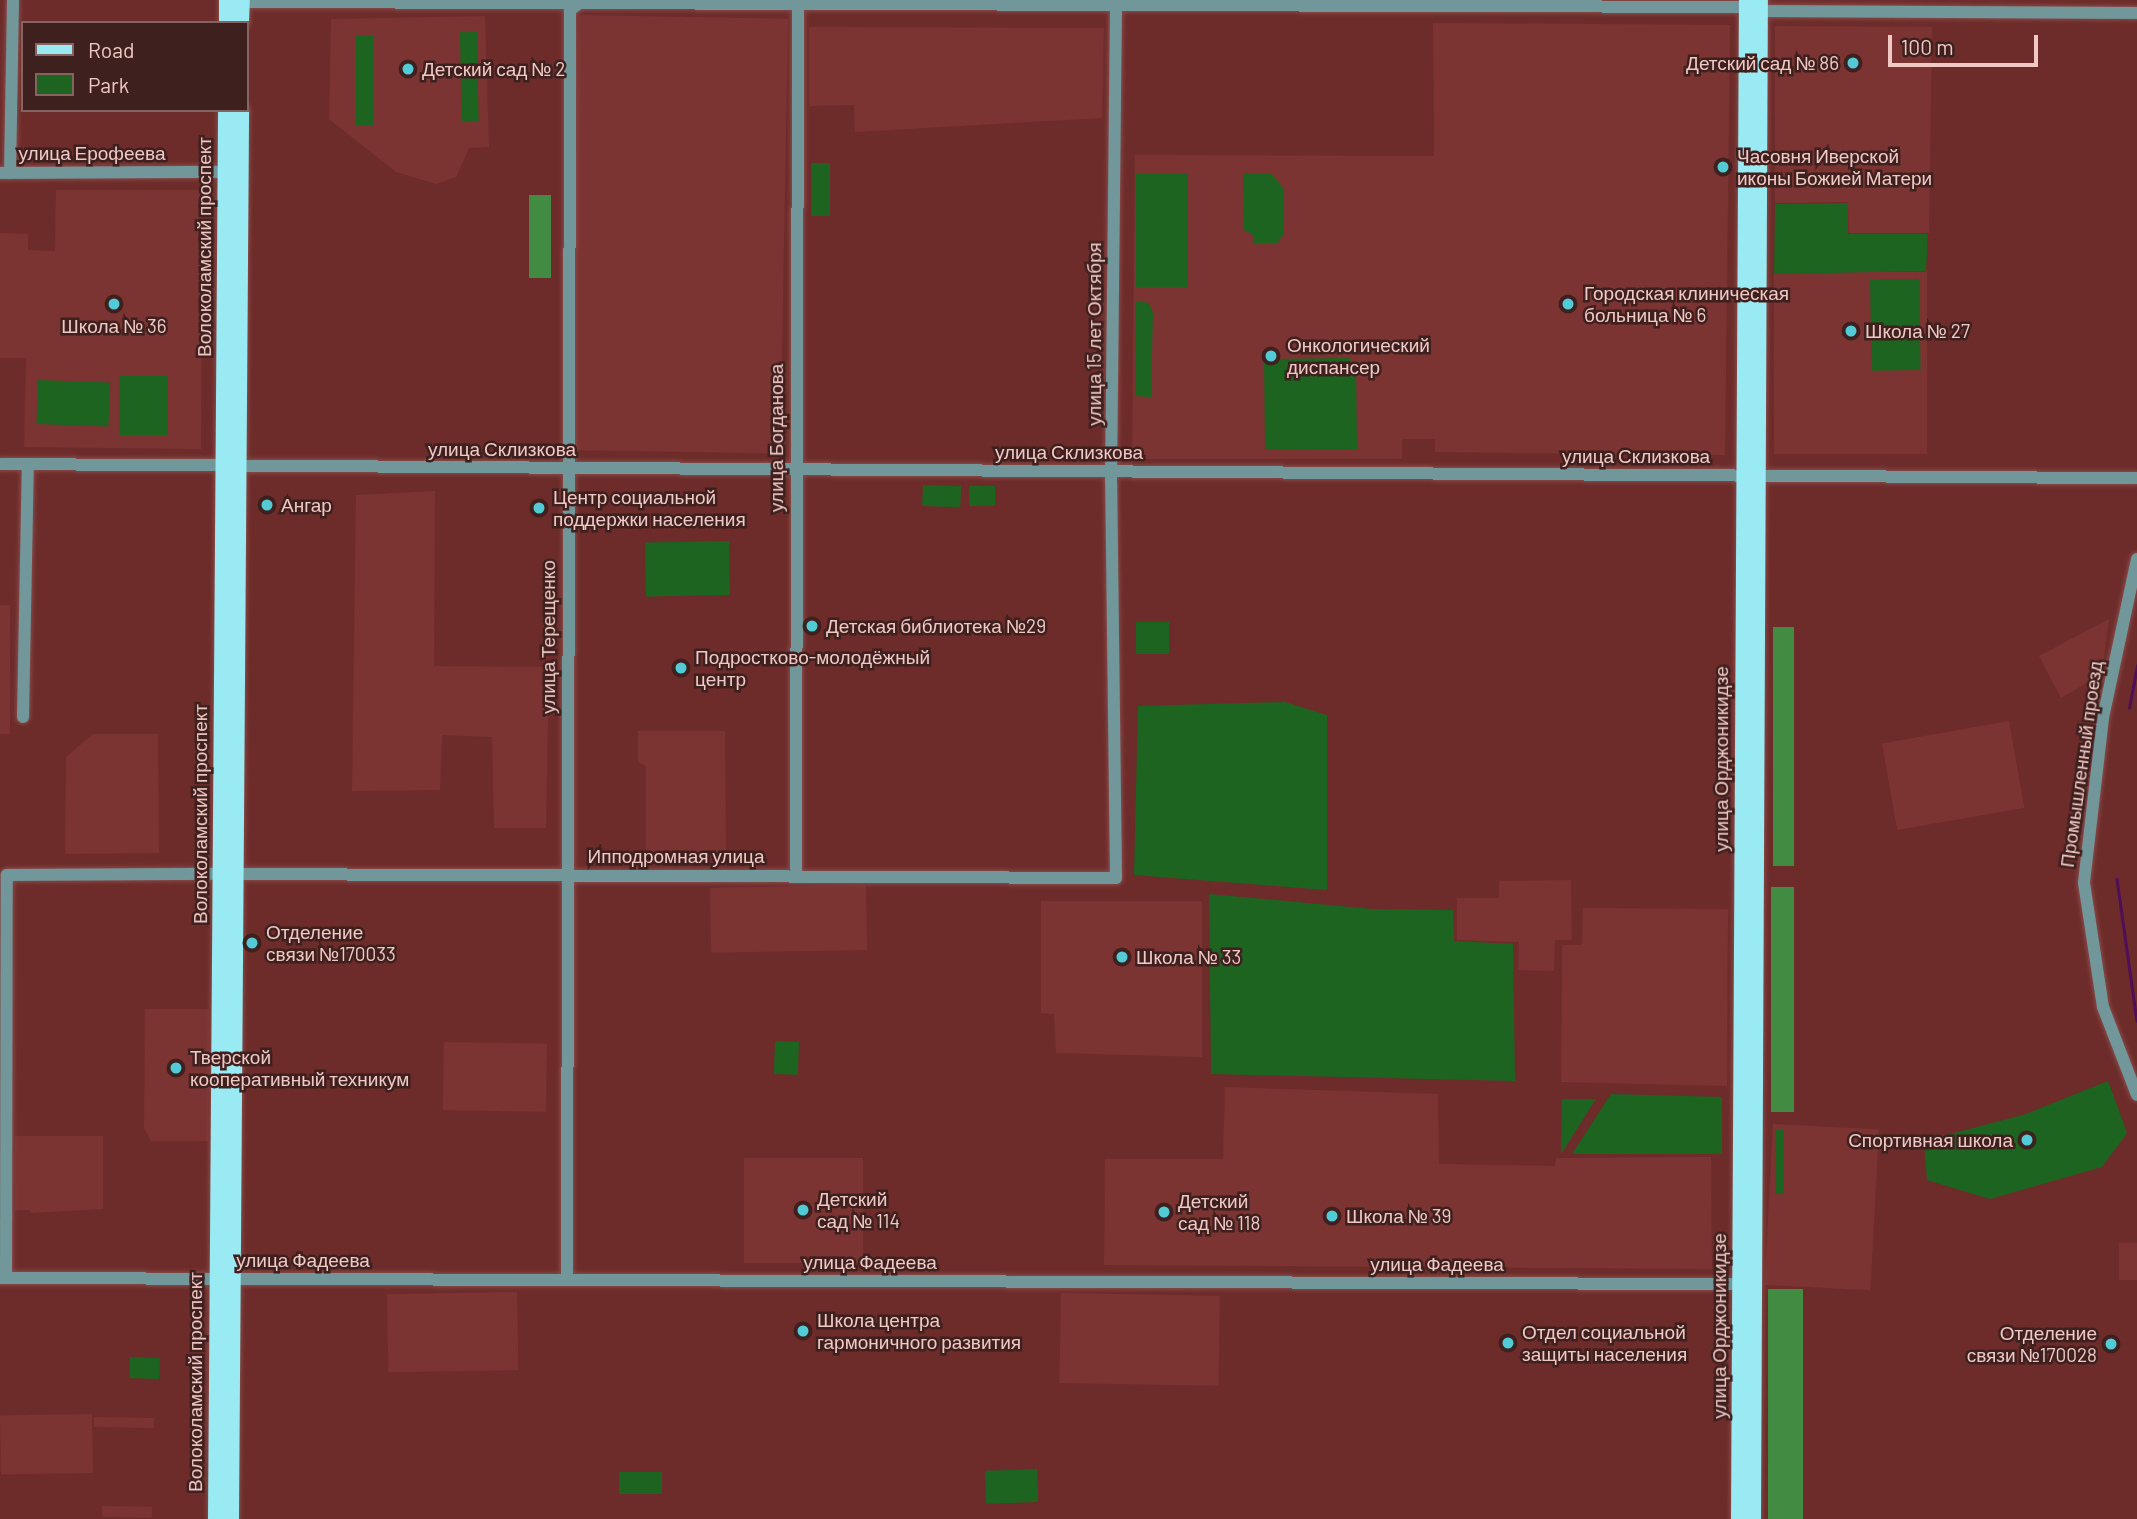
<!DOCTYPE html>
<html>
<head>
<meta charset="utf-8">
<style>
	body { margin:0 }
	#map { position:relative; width:2137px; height:1519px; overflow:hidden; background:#6d2c2a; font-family:Barlow,sans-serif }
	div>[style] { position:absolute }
	.built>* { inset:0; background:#7c3432; transform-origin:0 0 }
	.green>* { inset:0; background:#1d6420; transform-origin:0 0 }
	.forest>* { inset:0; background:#418b42; transform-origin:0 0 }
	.stream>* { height:2.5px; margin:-1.25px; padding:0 1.25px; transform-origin:1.25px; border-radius:1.25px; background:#500e57 }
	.roads { filter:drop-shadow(0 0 2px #874b49) drop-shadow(0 0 2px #874b49) }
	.minor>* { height:12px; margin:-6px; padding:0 6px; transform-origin:6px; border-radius:6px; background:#71979b }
	.major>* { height:16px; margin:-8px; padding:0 8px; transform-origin:8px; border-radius:8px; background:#99eaf2 }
	.dots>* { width:19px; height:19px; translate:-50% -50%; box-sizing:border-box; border:4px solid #3e201f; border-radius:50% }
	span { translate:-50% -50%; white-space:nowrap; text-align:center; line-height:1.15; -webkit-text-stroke:5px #3e201f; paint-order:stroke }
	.poi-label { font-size:19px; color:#f0c8c4 }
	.right { translate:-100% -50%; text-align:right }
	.left { translate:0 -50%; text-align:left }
	.street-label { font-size:19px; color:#f0c8c4 }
	.legend { position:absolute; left:21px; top:21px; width:228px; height:91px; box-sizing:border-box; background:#3e201f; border:2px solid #856361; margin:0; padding:9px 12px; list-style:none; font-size:21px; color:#f0c8c4 }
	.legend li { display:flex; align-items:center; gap:14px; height:35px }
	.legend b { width:35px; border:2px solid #856361 }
	.scale { position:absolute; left:1888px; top:35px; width:150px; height:32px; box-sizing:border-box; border:4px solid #f0c8c4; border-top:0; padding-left:9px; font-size:21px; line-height:24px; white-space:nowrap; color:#f0c8c4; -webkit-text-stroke:5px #3e201f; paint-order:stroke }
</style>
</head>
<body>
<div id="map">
	<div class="built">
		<i style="left:579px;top:15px;width:209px;height:435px;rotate:1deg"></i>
		<i style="clip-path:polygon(485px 16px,489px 147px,469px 148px,456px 177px,436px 184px,396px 172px,329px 119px,331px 19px)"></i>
		<i style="clip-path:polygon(1433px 23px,1730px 25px,1725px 455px,1435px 452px,1435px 439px,1402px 439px,1402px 459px,1132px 459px,1135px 155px,1434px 156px)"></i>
		<i style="clip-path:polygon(1775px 26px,1932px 27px,1929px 233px,1849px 233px,1848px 202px,1775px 203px)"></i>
		<i style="clip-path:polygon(809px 27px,1104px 28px,1102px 118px,855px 132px,854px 105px,809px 106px)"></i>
		<i style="clip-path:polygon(56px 190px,202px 190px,201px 449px,24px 447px,26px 358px,0 358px,0 233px,28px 234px,28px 250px,55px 251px)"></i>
		<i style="left:1927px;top:272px;width:182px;height:153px;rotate:90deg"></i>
		<i style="clip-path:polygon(435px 491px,434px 666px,549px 667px,546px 828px,494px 828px,492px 737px,442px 735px,440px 790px,352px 791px,356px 495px)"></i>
		<i style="left:10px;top:605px;width:129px;height:10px;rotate:90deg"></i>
		<i style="clip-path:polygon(2109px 619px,2102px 674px,2061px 698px,2039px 656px)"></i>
		<i style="left:2009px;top:721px;width:88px;height:129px;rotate:80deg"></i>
		<i style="clip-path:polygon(638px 731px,725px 731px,726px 857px,646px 857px,646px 766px,638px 762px)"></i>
		<i style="clip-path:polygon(93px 734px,158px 734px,159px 853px,65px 854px,66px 757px)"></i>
		<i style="clip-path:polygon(1571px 880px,1572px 940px,1555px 940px,1554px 971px,1518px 970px,1519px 942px,1457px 940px,1457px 898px,1499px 898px,1499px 881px)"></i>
		<i style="left:866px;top:885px;width:65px;height:156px;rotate:89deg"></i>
		<i style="clip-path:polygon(1041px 901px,1202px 901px,1202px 1057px,1056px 1053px,1054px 1014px,1041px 1013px)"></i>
		<i style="clip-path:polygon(1583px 908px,1728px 909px,1727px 1086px,1561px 1082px,1562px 945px,1582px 945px)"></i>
		<i style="clip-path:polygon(145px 1009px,209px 1009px,208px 1141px,151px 1141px,144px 1128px)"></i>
		<i style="left:444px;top:1042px;width:103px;height:68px;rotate:1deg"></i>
		<i style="clip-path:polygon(1225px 1087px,1438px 1094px,1439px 1164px,1555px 1166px,1556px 1158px,1711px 1157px,1712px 1269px,1104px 1265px,1105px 1159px,1223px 1159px)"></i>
		<i style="left:1773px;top:1124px;width:106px;height:161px;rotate:3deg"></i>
		<i style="clip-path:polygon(15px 1136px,103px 1136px,103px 1209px,30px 1213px,30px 1210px,15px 1210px)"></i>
		<i style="left:744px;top:1158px;width:119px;height:105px"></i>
		<i style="left:2137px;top:1243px;width:37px;height:18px;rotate:90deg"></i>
		<i style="left:517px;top:1292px;width:78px;height:130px;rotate:89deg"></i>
		<i style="left:1061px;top:1293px;width:159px;height:90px;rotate:1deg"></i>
		<i style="left:92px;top:1414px;width:59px;height:92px;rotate:89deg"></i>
		<i style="left:94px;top:1417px;width:60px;height:10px;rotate:1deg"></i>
		<i style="left:102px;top:1506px;width:50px;height:11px;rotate:1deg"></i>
	</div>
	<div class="green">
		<i style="left:477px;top:32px;width:89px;height:17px;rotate:89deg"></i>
		<i style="left:356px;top:36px;width:17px;height:89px"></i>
		<i style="left:811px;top:163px;width:19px;height:53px"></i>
		<i style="clip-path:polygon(1243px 173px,1271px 173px,1284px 189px,1284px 234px,1277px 243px,1253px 243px,1253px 235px,1244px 230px)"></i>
		<i style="left:1136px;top:174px;width:52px;height:113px"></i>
		<i style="clip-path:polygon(1848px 203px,1848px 234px,1928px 234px,1926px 271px,1774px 274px,1775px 204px)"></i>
		<i style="left:1919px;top:279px;width:91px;height:49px;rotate:89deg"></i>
		<i style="clip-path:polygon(1136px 301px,1149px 303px,1153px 313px,1151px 397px,1135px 396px)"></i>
		<i style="clip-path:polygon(1349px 358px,1356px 367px,1357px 449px,1265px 450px,1264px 359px)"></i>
		<i style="left:119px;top:376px;width:49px;height:59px"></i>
		<i style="left:38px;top:380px;width:72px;height:44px;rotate:2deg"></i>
		<i style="left:923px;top:485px;width:38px;height:21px;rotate:2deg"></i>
		<i style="left:969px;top:486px;width:26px;height:20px"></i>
		<i style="left:729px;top:541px;width:54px;height:84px;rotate:89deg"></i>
		<i style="left:1136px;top:622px;width:33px;height:32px"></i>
		<i style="clip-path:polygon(1285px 702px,1327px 715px,1327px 890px,1134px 875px,1138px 706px)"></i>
		<i style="clip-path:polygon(1209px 894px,1372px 909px,1453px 910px,1454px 941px,1513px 944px,1515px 1081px,1211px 1074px)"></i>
		<i style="left:775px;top:1041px;width:24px;height:33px;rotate:2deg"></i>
		<i style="clip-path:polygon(2108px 1081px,2127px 1133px,2102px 1167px,1990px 1199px,1927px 1180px,1924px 1141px,2026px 1114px)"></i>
		<i style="clip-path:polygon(1611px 1094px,1722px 1097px,1722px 1154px,1572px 1154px)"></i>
		<i style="clip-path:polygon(1562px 1099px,1596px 1099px,1561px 1154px)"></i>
		<i style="left:1775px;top:1130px;width:9px;height:64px"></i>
		<i style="left:130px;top:1357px;width:30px;height:21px;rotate:2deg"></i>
		<i style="left:1037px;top:1469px;width:33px;height:52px;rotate:88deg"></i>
		<i style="left:619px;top:1472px;width:43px;height:22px"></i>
	</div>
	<div class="forest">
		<i style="left:551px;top:195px;width:83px;height:22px;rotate:90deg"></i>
		<i style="left:1773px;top:627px;width:21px;height:239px"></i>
		<i style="left:1771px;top:887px;width:23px;height:225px"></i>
		<i style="left:1768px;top:1289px;width:35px;height:230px"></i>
	</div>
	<div class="stream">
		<i style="left:2129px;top:708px;width:43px;rotate:-79.2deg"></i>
		<i style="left:2117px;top:879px;width:143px;rotate:82deg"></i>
	</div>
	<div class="roads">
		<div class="minor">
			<i style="left:242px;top:2px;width:1505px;rotate:0.19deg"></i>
			<i style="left:1760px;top:11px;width:377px;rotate:0.3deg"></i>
			<i style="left:0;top:173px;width:226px;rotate:-0.3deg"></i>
			<i style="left:10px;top:173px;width:173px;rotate:-89deg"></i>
			<i style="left:0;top:464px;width:2137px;rotate:0.38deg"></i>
			<i style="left:2137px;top:559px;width:163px;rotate:102.1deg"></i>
			<i style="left:2103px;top:718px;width:166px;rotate:96.6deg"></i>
			<i style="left:2084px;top:883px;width:125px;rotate:81.3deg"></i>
			<i style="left:2103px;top:1007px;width:94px;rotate:68.9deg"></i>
			<i style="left:23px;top:717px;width:253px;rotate:-88.9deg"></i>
			<i style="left:236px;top:874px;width:880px;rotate:0.26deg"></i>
			<i style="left:1116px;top:878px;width:396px;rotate:-90.7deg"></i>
			<i style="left:1111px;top:482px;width:482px;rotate:-89.4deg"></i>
			<i style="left:796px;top:876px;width:876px;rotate:-89.87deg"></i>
			<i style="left:0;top:1278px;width:1740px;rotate:0.2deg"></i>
			<i style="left:6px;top:1278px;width:403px;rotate:-89.9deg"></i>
			<i style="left:7px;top:875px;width:213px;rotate:-0.3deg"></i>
			<i style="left:567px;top:1280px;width:1270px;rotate:-89.86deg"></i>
			<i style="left:570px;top:10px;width:14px;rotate:-36deg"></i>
		</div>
		<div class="major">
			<i style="left:227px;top:23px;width:23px;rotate:-90deg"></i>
			<i style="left:241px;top:23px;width:23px;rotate:-88deg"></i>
			<i style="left:216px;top:1519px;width:1409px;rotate:-89.59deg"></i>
			<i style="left:231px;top:1519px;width:1409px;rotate:-89.59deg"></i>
			<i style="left:1739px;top:1519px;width:1519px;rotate:-89.7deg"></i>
			<i style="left:1753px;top:1519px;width:1519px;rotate:-89.74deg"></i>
		</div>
	</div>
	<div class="dots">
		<i style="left:1853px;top:63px;background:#52cbd7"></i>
		<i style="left:408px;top:69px;background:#52cbd7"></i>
		<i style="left:1723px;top:167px;background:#52cbd7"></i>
		<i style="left:114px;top:304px;background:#52cbd7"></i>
		<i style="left:1568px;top:304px;background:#52cbd7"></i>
		<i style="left:1851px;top:331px;background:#52cbd7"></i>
		<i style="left:1271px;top:356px;background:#52cbd7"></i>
		<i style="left:267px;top:505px;background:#52cbd7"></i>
		<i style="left:539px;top:508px;background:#52cbd7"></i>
		<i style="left:812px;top:626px;background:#52cbd7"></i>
		<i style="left:681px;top:668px;background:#52cbd7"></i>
		<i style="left:252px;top:943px;background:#52cbd7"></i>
		<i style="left:1122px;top:957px;background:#52cbd7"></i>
		<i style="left:176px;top:1068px;background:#52cbd7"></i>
		<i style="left:2027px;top:1140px;background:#52cbd7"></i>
		<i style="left:803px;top:1210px;background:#52cbd7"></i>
		<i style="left:1164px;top:1212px;background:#52cbd7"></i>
		<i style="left:1332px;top:1216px;background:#52cbd7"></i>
		<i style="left:803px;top:1331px;background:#52cbd7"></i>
		<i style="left:1508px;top:1343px;background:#52cbd7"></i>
		<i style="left:2111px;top:1344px;background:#52cbd7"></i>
	</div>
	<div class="poi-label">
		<span class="right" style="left:1839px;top:63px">Детский сад № 86</span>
		<span class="left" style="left:422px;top:69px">Детский сад № 2</span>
		<span class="left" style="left:1737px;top:167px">Часовня Иверской<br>иконы Божией Матери</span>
		<span class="left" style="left:1584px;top:304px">Городская клиническая<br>больница № 6</span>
		<span style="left:114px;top:326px">Школа № 36</span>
		<span class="left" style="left:1865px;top:331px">Школа № 27</span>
		<span class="left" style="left:1287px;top:356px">Онкологический<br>диспансер</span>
		<span class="left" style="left:553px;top:508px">Центр социальной<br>поддержки населения</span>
		<span class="left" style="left:281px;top:505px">Ангар</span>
		<span class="left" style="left:826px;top:626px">Детская библиотека №29</span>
		<span class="left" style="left:695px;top:668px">Подростково-молодёжный<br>центр</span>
		<span class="left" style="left:266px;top:943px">Отделение<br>связи №170033</span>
		<span class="left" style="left:1136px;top:957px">Школа № 33</span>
		<span class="left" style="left:190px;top:1068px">Тверской<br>кооперативный техникум</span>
		<span class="right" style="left:2013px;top:1140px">Спортивная школа</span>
		<span class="left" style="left:817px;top:1210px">Детский<br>сад № 114</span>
		<span class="left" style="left:1178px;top:1212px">Детский<br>сад № 118</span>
		<span class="left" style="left:1346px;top:1216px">Школа № 39</span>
		<span class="left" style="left:817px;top:1331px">Школа центра<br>гармоничного развития</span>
		<span class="left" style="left:1522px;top:1343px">Отдел социальной<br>защиты населения</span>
		<span class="right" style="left:2097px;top:1344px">Отделение<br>связи №170028</span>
	</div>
	<div class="street-label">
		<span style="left:92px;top:153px">улица Ерофеева</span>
		<span style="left:204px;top:247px;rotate:-90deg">Волоколамский проспект</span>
		<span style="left:1094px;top:334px;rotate:-90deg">улица 15 лет Октября</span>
		<span style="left:776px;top:438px;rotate:-90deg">улица Богданова</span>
		<span style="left:502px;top:449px">улица Склизкова</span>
		<span style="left:1069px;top:452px">улица Склизкова</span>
		<span style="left:1636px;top:456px">улица Склизкова</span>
		<span style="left:548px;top:637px;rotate:-90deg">улица Терещенко</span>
		<span style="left:1721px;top:759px;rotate:-90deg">улица Орджоникидзе</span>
		<span style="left:2081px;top:764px;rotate:-82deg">Промышленный проезд</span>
		<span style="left:200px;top:814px;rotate:-90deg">Волоколамский проспект</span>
		<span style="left:676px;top:856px">Ипподромная улица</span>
		<span style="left:303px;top:1260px">улица Фадеева</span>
		<span style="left:870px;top:1262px">улица Фадеева</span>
		<span style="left:1437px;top:1264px">улица Фадеева</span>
		<span style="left:1719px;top:1326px;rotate:-90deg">улица Орджоникидзе</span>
		<span style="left:195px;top:1382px;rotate:-90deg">Волоколамский проспект</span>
	</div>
	<ul class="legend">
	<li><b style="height:9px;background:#99eaf2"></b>Road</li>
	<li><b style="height:19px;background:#1d6420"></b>Park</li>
	</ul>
	<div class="scale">100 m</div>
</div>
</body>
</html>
